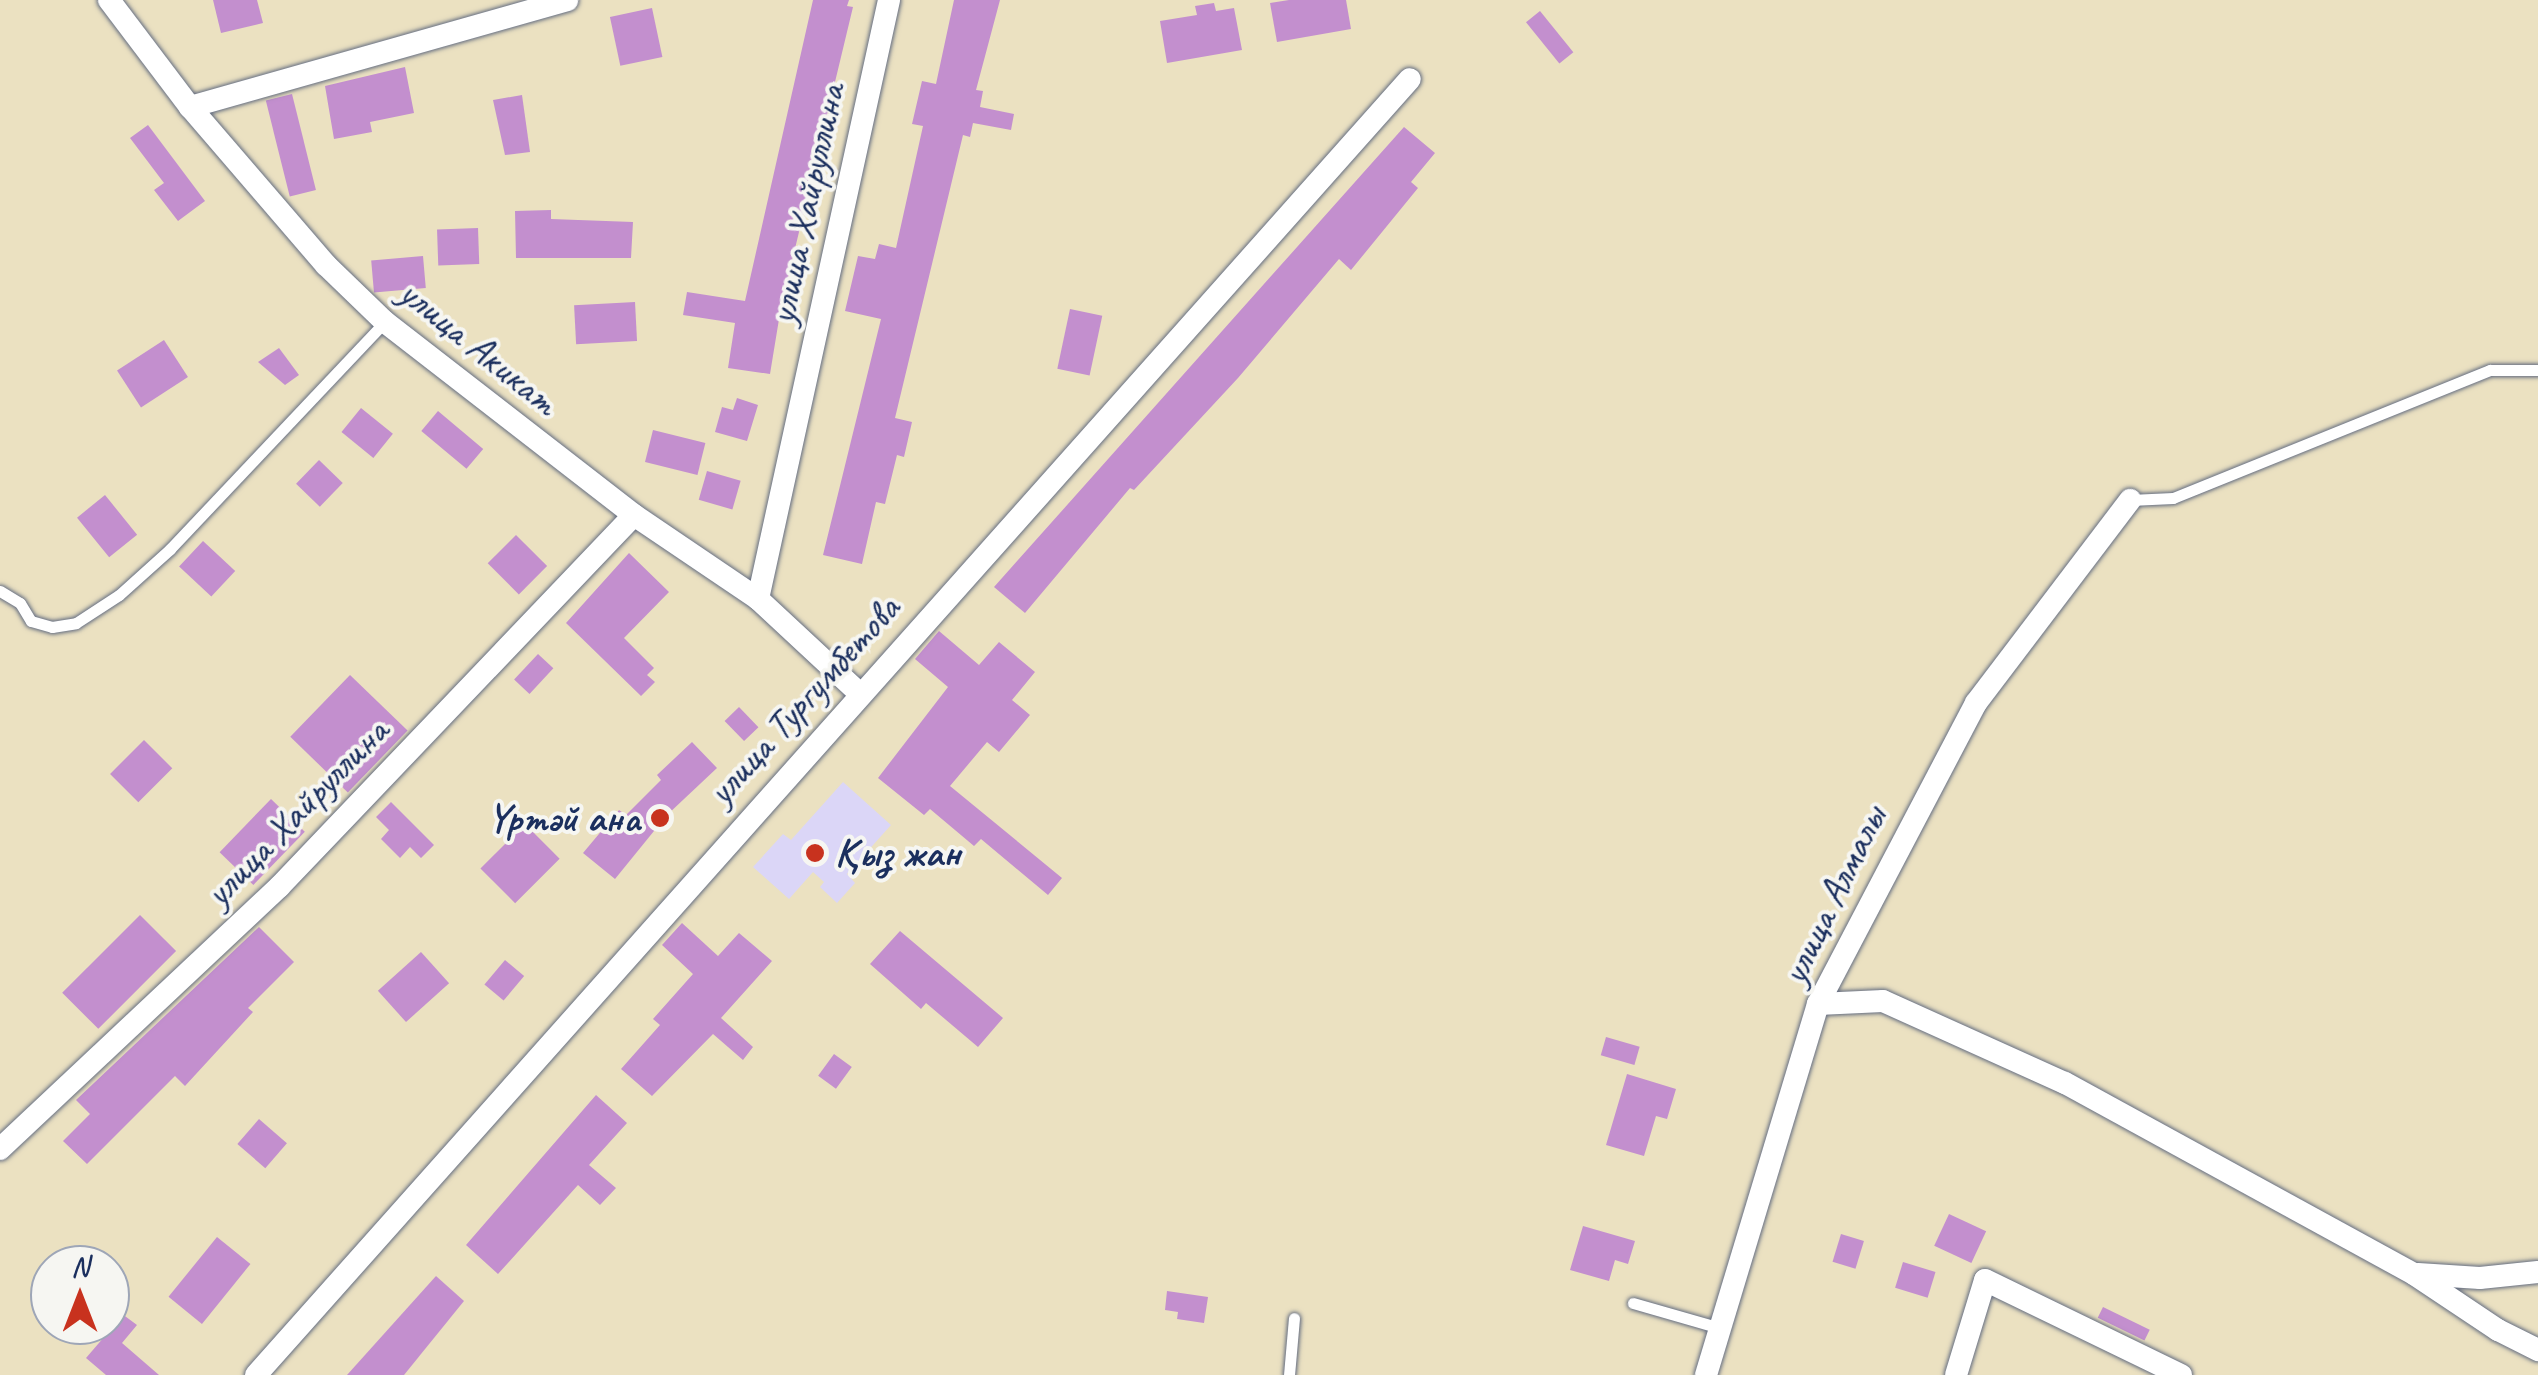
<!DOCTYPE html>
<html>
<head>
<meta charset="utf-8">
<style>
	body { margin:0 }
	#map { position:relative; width:2538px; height:1375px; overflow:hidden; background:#ebe1c1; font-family:Caveat,sans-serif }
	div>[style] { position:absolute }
	.built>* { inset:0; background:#dbd6f7 }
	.building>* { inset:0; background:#c38fce; transform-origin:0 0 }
	.roads { filter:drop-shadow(0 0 2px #646d81) drop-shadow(0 0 2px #646d81) }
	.lane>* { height:11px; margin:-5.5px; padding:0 5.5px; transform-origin:5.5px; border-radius:5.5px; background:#fff }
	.street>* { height:22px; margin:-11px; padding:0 11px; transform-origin:11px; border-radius:11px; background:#fff }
	.dots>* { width:28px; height:28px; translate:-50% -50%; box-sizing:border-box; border:5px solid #f6f6f2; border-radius:50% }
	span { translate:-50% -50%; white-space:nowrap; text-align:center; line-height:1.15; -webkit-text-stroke:8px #f6f6f2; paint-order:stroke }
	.street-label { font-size:40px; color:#1b2f5e }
	.poi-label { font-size:40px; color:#1b2f5e; font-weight:700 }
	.right { translate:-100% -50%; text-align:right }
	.left { translate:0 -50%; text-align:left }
	.north { position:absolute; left:30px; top:1245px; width:100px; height:100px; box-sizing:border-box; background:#f6f6f2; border:2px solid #9ea6b7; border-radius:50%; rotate:0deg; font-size:28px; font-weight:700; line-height:40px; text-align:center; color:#1b2f5e }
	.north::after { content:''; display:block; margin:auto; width:35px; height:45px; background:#c8321e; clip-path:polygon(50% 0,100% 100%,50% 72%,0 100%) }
</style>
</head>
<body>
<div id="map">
	<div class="built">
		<i style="clip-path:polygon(843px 782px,891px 825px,847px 874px,855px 883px,837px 903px,820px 887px,824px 882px,813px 872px,789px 899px,753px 867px,783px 834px,791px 840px)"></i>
	</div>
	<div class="building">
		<i style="clip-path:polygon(213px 0,257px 0,263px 23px,221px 33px)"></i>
		<i style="clip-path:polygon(813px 0,849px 0,847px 6px,853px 7px,781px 307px,770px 374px,728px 368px,735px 323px,683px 315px,687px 292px,745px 301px)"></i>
		<i style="clip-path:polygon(954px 0,1000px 0,976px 90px,983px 91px,980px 107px,1014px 114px,1011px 130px,973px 123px,970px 137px,963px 135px,895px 418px,912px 422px,904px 457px,897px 455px,885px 504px,876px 502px,862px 564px,823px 555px,881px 319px,845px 311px,858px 256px,875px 259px,879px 244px,896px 248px,923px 126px,912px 124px,922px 81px,936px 84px)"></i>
		<i style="clip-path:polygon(1289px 0,1346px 0,1351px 29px,1277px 42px,1270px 3px)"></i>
		<i style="clip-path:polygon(1214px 3px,1216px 11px,1234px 8px,1242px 50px,1167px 63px,1160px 21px,1197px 15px,1195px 6px)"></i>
		<i style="left:652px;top:8px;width:50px;height:43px;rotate:78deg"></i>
		<i style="left:1540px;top:11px;width:53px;height:18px;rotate:51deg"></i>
		<i style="clip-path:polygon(405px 67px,414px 113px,370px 122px,372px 132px,334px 139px,325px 86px)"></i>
		<i style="left:292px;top:94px;width:99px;height:27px;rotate:76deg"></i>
		<i style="clip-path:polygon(522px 95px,530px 152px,505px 155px,493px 100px)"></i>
		<i style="clip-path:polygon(148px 125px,205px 201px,178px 221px,154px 190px,164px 183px,130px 138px)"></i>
		<i style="clip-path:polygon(1404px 127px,1435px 153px,1411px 182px,1418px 188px,1351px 270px,1339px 259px,1238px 378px,1134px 490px,1130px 488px,1025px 613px,994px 587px)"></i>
		<i style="clip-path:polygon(551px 210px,551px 219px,633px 222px,631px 258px,516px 258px,515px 211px)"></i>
		<i style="left:478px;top:228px;width:36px;height:41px;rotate:88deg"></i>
		<i style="left:423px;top:256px;width:32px;height:52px;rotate:85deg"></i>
		<i style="left:635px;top:302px;width:39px;height:61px;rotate:87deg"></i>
		<i style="left:1070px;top:309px;width:33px;height:61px;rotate:12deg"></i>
		<i style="left:164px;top:340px;width:44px;height:56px;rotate:57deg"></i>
		<i style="clip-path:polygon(279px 348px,299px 375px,285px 385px,258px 362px)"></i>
		<i style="clip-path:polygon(737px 398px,758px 405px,747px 441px,715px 432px,722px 407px,733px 410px)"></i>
		<i style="left:361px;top:408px;width:41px;height:31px;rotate:39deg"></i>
		<i style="left:438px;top:411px;width:59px;height:26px;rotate:40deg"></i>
		<i style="left:653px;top:430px;width:54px;height:33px;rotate:14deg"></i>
		<i style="left:319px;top:460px;width:33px;height:33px;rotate:44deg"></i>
		<i style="left:707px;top:471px;width:35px;height:30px;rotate:16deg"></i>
		<i style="left:105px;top:495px;width:51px;height:36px;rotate:51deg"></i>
		<i style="left:516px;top:535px;width:44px;height:40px;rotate:45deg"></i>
		<i style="left:203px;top:541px;width:44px;height:35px;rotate:43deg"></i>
		<i style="clip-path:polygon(629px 553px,669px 592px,624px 638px,654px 668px,647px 675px,655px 682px,641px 696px,566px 623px)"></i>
		<i style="clip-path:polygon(939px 631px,979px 665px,999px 642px,1035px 672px,1012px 700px,1030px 715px,999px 752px,987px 742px,950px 786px,1062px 878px,1048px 895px,981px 839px,974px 846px,930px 809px,924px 815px,878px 778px,948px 687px,915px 659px)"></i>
		<i style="left:538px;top:654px;width:21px;height:35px;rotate:43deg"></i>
		<i style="left:350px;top:675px;width:80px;height:86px;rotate:44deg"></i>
		<i style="left:739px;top:707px;width:28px;height:20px;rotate:46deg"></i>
		<i style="left:144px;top:740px;width:40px;height:48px;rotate:45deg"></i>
		<i style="clip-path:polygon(692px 742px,717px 768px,667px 815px,615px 879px,583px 853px,619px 810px,626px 815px,661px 780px,657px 775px)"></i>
		<i style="left:271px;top:799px;width:47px;height:74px;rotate:44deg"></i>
		<i style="clip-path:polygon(391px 802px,434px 845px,421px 858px,410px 847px,400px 858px,381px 839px,389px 830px,376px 817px)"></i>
		<i style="left:525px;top:824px;width:49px;height:63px;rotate:45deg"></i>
		<i style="left:140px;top:915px;width:51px;height:110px;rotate:45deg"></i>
		<i style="clip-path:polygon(682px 923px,718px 956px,739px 933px,772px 961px,721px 1018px,753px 1047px,743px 1060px,713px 1034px,652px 1096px,621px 1069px,660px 1025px,653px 1019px,693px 974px,662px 945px)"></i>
		<i style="clip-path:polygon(259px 927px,294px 962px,248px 1008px,253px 1012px,185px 1086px,175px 1076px,87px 1164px,63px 1141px,90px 1114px,76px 1100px)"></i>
		<i style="clip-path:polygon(900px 931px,1003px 1018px,978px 1047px,926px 1003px,921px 1009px,870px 964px)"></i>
		<i style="left:421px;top:952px;width:42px;height:58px;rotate:48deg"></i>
		<i style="left:505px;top:960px;width:25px;height:32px;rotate:40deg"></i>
		<i style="left:1606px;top:1037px;width:35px;height:19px;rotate:16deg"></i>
		<i style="left:834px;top:1054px;width:22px;height:27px;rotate:36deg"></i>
		<i style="clip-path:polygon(1627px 1074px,1676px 1089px,1667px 1119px,1656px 1116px,1644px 1156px,1606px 1145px)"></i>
		<i style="clip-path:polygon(596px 1095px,627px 1123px,589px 1165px,616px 1188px,600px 1205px,578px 1185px,498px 1274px,466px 1245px)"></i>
		<i style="left:259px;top:1119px;width:37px;height:33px;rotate:41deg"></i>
		<i style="left:1949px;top:1214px;width:41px;height:35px;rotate:25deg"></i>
		<i style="clip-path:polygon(1583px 1226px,1635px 1241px,1628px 1264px,1615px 1260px,1609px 1281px,1570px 1270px)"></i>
		<i style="left:1841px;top:1234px;width:24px;height:29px;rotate:17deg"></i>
		<i style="left:217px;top:1237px;width:43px;height:77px;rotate:39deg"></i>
		<i style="left:1903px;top:1262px;width:34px;height:27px;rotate:17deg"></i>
		<i style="clip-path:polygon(436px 1276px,464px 1301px,404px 1375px,347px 1375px)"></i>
		<i style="clip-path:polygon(1167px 1291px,1208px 1297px,1204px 1323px,1177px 1319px,1178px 1312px,1165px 1310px)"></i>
		<i style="clip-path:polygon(110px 1305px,137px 1325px,122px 1343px,159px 1375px,106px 1375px,86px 1358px,111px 1329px)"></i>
		<i style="left:2103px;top:1307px;width:52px;height:12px;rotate:26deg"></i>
	</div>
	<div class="roads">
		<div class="lane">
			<i style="left:2130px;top:500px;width:43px;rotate:-2.7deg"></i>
			<i style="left:2173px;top:498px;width:342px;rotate:-22deg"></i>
			<i style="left:2490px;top:370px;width:48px"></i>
			<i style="left:0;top:591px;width:23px;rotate:31deg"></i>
			<i style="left:20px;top:603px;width:21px;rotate:59deg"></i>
			<i style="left:31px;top:621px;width:22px;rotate:16deg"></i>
			<i style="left:52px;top:627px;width:24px;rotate:-9deg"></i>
			<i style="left:76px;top:623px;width:51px;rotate:-33.1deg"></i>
			<i style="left:119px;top:595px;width:69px;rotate:-42deg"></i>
			<i style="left:170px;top:549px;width:313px;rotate:-46.6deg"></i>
			<i style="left:1633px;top:1303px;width:91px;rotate:16deg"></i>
			<i style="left:1289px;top:1375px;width:57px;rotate:-85deg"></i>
		</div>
		<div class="street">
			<i style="left:109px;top:0;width:134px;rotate:52.9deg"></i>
			<i style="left:190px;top:107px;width:208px;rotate:49.3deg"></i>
			<i style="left:326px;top:265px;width:82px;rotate:44deg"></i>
			<i style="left:385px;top:322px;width:315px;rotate:37.8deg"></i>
			<i style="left:634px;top:515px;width:150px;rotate:34.1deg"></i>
			<i style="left:758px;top:599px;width:138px;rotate:42.9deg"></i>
			<i style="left:190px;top:107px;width:392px;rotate:-15.8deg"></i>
			<i style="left:758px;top:599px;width:613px;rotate:-77.66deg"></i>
			<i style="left:1818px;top:1004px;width:65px;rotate:-2.6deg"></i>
			<i style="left:1883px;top:1001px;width:200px;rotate:24.3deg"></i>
			<i style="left:2065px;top:1083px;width:398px;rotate:28.7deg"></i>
			<i style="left:2414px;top:1274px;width:101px;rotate:33.7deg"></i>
			<i style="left:2498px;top:1330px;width:45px;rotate:26.6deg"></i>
			<i style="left:0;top:1149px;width:383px;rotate:-43.2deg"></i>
			<i style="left:279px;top:887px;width:514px;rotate:-46.34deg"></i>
			<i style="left:2418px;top:1274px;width:62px;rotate:3.7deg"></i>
			<i style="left:2480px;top:1278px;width:58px;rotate:-5.9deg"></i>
			<i style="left:256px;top:1375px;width:1735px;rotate:-48.32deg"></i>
			<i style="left:1706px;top:1375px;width:388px;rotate:-73.2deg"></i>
			<i style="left:1818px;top:1004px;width:340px;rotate:-62.3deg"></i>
			<i style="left:1976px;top:703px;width:255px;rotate:-52.8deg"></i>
			<i style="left:1956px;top:1375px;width:99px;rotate:-73deg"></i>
			<i style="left:1985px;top:1280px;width:218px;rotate:25.9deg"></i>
		</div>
	</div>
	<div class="dots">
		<i style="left:660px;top:818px;background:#c8321e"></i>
		<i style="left:815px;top:853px;background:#c8321e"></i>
	</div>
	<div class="street-label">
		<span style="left:806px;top:204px;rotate:-78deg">улица Хайруллина</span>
		<span style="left:479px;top:347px;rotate:39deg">улица Акикат</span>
		<span style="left:803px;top:700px;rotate:-48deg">улица Тургумбетова</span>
		<span style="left:296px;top:812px;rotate:-46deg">улица Хайруллина</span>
		<span style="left:1833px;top:895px;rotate:-64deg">улица Алмалы</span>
	</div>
	<div class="poi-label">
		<span class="right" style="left:640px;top:818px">Үртәй ана</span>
		<span class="left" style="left:835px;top:853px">Қыз жан</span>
	</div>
	<div class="north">N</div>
</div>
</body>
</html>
